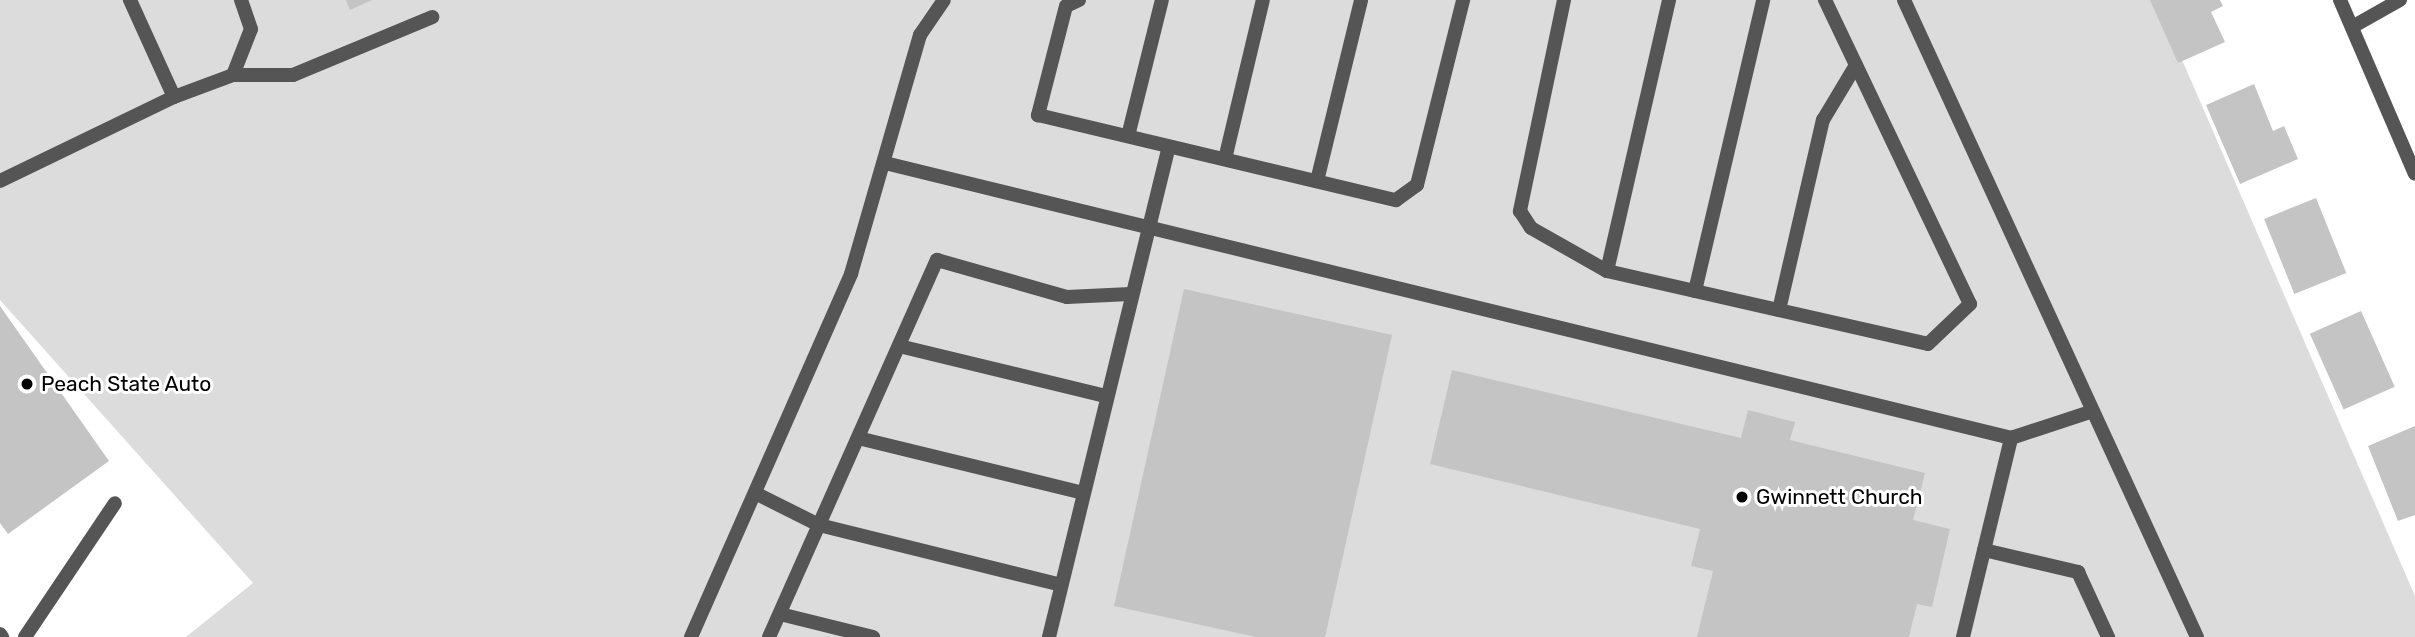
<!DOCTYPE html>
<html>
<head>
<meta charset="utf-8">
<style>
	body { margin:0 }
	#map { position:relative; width:2415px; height:637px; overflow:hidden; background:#fff; font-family:Rubik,sans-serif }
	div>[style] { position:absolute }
	.green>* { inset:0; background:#dcdcdc }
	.building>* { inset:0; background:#c4c4c4; transform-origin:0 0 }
	.lane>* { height:14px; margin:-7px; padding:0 7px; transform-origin:7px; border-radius:7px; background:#555 }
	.street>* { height:14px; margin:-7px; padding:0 7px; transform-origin:7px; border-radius:7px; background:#555 }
	.dots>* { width:19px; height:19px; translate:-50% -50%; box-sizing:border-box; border:4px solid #fff; border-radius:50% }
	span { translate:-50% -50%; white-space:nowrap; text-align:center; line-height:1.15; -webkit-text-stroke:6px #fff; paint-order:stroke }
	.poi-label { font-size:21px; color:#000 }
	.left { translate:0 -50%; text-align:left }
</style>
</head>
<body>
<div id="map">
	<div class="green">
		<i style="clip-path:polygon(0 0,2156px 0,2415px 596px,2415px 637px,186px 637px,253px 583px,0 300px)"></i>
	</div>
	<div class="building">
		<i style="clip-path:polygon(346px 0,372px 0,350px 10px)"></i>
		<i style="clip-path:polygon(2150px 0,2220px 0,2223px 6px,2211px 12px,2225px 42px,2178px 63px)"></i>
		<i style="clip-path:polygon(2254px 84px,2273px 131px,2284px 126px,2298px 159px,2240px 184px,2206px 105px)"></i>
		<i style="left:2316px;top:198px;width:81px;height:56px;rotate:68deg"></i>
		<i style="clip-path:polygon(1184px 289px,1392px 335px,1325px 637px,1256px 637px,1114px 606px)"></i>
		<i style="clip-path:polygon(0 306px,109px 461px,8px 534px,0 523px)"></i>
		<i style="left:2361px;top:311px;width:83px;height:56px;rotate:66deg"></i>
		<i style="clip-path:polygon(1452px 370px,1741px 438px,1748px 410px,1795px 422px,1790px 440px,1925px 473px,1913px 520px,1950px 529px,1932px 607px,1917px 604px,1909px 637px,1697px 637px,1713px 571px,1691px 566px,1700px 529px,1430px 464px)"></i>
		<i style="clip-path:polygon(2415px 426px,2415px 515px,2398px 521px,2368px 446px)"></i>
	</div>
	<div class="lane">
		<i style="left:1079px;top:0;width:14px;rotate:155deg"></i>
		<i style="left:1066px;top:6px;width:113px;rotate:104.4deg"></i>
		<i style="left:1038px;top:115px;width:368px;rotate:13.4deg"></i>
		<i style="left:1396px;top:200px;width:26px;rotate:-36deg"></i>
		<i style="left:1417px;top:185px;width:191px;rotate:-76deg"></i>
		<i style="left:1564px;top:0;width:216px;rotate:101.8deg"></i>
		<i style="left:1520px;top:211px;width:20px;rotate:57deg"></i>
		<i style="left:1531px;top:228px;width:87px;rotate:29.5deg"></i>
		<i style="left:1607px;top:271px;width:329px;rotate:12.8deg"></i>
		<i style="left:1928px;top:344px;width:58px;rotate:-43.6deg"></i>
		<i style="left:1970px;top:304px;width:337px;rotate:-115.5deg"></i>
		<i style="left:1904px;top:0;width:701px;rotate:65.3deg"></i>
		<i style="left:233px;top:75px;width:60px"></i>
		<i style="left:293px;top:75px;width:151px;rotate:-22.6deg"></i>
		<i style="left:174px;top:97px;width:63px;rotate:-20.4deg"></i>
		<i style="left:233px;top:75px;width:49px;rotate:-68.6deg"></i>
		<i style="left:251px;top:29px;width:31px;rotate:-109deg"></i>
		<i style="left:1128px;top:136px;width:140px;rotate:-76deg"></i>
		<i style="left:1225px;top:159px;width:163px;rotate:-76.6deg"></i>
		<i style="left:885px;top:163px;width:1159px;rotate:13.72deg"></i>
		<i style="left:0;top:181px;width:193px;rotate:-25.8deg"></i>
		<i style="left:174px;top:97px;width:107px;rotate:-114.4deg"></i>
		<i style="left:1317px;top:181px;width:186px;rotate:-76.3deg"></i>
		<i style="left:1607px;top:271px;width:278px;rotate:-77.1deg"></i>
		<i style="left:1695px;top:291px;width:299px;rotate:-76.8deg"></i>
		<i style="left:1779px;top:310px;width:195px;rotate:-77deg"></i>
		<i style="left:1823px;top:120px;width:64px;rotate:-59deg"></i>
		<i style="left:899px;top:346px;width:213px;rotate:13.6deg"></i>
		<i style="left:858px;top:438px;width:232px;rotate:13.7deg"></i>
		<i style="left:755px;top:493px;width:72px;rotate:26.6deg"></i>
		<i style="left:819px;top:525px;width:249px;rotate:13.9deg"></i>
		<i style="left:1984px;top:550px;width:97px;rotate:13.2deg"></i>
		<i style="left:2078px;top:572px;width:72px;rotate:65.2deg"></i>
		<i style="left:780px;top:614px;width:96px;rotate:13.9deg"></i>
		<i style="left:0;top:634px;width:4px;rotate:56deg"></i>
		<i style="left:25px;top:637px;width:161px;rotate:-56.1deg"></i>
		<i style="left:691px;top:637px;width:397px;rotate:-66.2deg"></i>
		<i style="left:851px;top:274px;width:249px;rotate:-73.9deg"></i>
		<i style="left:920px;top:35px;width:42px;rotate:-55.6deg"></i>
		<i style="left:769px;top:637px;width:413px;rotate:-66deg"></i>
		<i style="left:937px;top:260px;width:135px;rotate:15.9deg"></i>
		<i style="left:1067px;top:297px;width:63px;rotate:-2.7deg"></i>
		<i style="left:1049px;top:637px;width:505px;rotate:-76.27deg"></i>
		<i style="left:1963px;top:637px;width:205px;rotate:-76.4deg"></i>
		<i style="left:2011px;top:438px;width:86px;rotate:-18.2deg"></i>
	</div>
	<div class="street">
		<i style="left:2340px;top:0;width:189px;rotate:66.7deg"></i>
		<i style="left:2352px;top:27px;width:55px;rotate:-29.4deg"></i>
	</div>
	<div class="dots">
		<i style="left:27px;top:384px;background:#000"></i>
		<i style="left:1742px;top:497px;background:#000"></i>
	</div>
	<div class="poi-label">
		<span class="left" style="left:41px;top:384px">Peach State Auto</span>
		<span class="left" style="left:1756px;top:497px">Gwinnett Church</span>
	</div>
</div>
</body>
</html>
